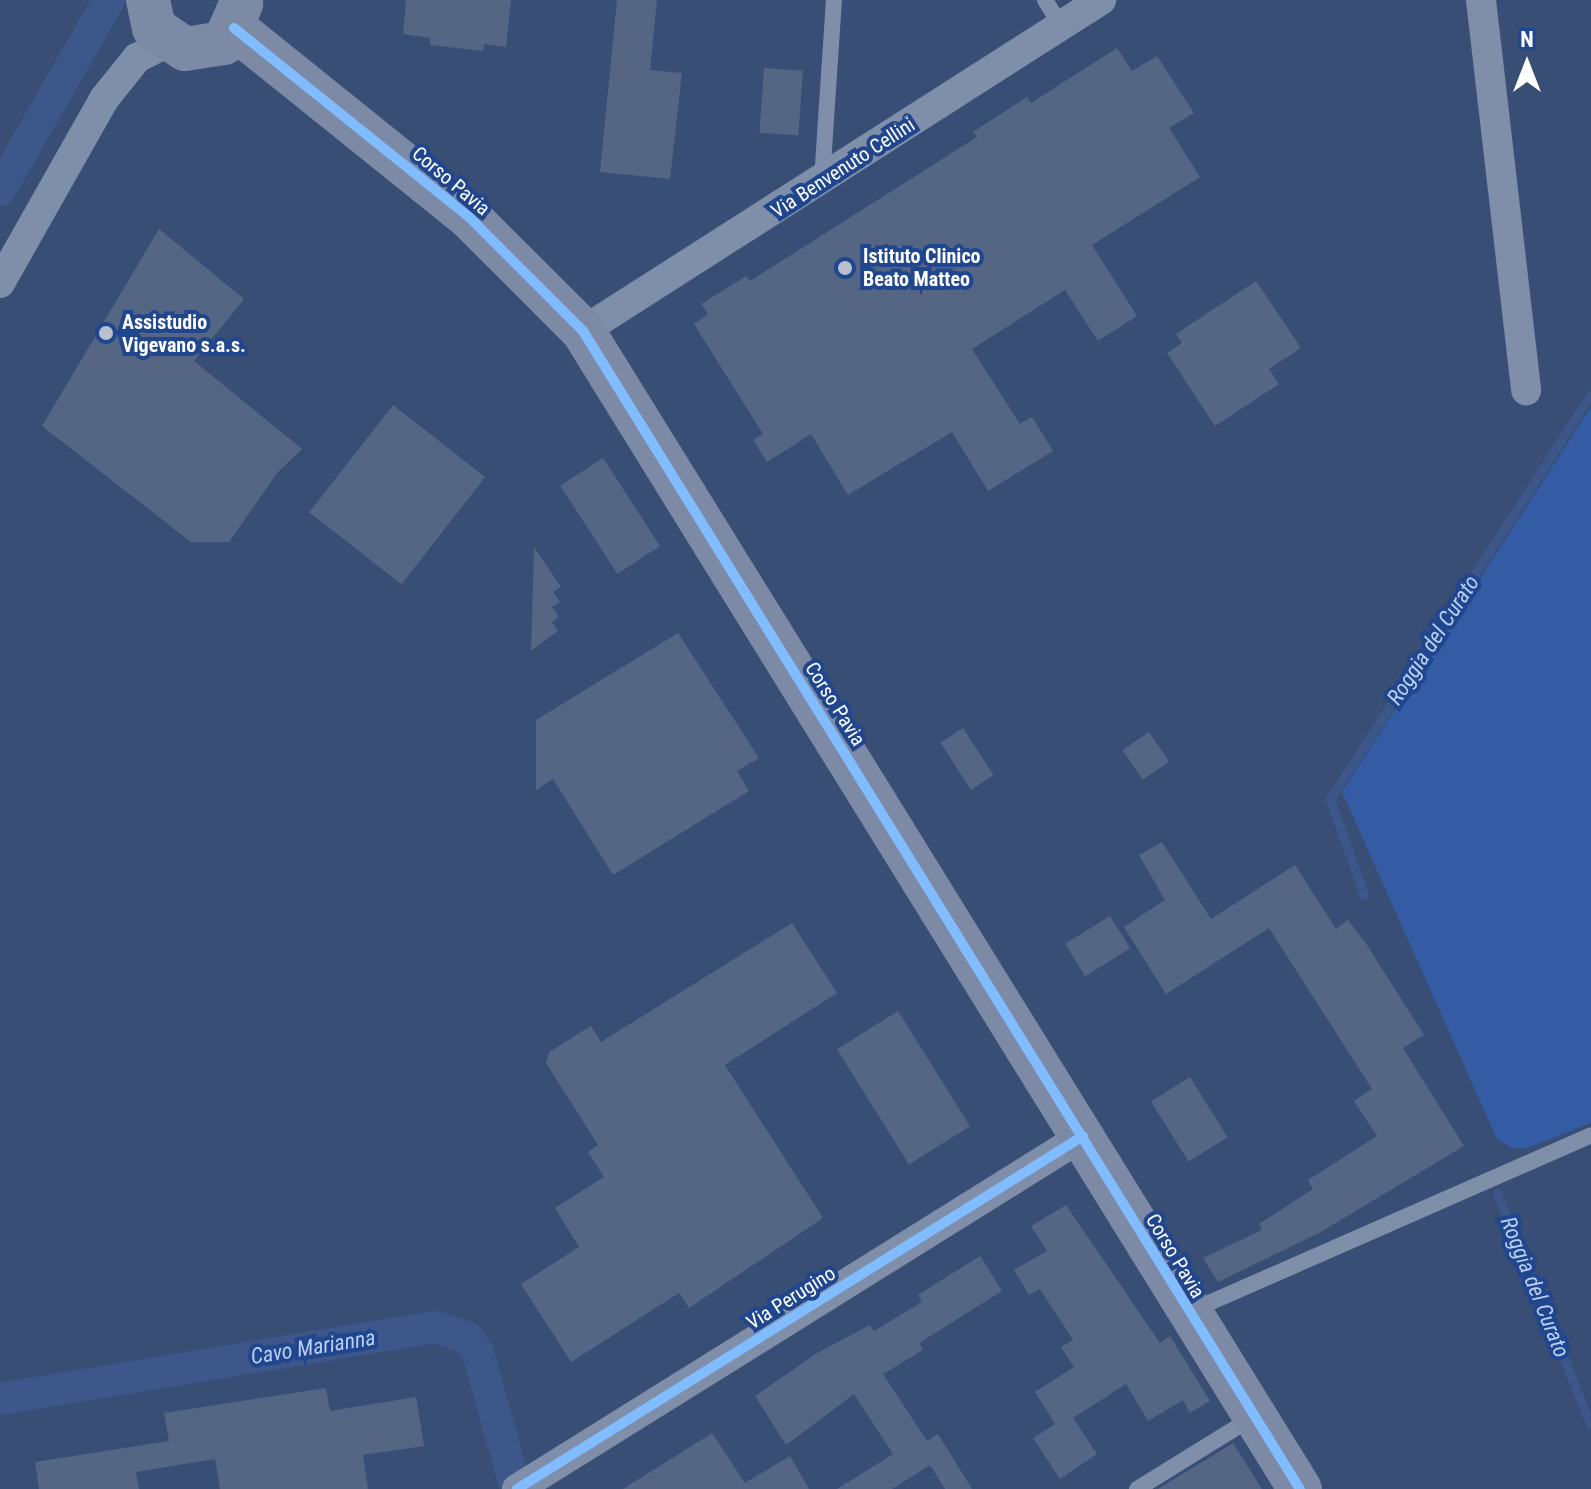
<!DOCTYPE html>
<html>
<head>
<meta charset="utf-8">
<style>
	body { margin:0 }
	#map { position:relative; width:1591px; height:1489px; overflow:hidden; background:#384e75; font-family:"Roboto Condensed",sans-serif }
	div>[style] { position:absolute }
	.green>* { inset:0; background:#345ca5 }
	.stream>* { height:9px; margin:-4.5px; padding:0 4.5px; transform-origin:4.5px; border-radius:4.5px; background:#3d578b }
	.canal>* { height:32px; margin:-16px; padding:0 16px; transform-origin:16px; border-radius:16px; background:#3d578b }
	.building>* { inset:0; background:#556685; transform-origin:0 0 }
	.lane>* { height:16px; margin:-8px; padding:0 8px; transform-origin:8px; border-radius:8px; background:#7f8fa9 }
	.street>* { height:30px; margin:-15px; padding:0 15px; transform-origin:15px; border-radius:15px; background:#7f8fa9 }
	.secondary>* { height:44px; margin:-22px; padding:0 22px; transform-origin:22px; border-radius:22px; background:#7c8aa5 }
	.cycleway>* { height:10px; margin:-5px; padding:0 5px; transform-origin:5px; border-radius:5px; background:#80bcff }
	.dots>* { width:22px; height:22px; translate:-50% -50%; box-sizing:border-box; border:4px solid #1f468e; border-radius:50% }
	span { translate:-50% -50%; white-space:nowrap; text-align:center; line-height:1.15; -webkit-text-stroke:8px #1f468e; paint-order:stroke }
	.street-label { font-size:20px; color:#fff }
	.poi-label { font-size:20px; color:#fff; font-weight:700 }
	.left { translate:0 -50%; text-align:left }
	.water-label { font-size:22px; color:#bacff4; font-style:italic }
	.north { position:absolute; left:1487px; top:24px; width:80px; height:80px; -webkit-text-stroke:6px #1f468e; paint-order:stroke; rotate:0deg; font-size:22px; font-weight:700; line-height:32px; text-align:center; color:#fff }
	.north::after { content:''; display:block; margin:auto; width:28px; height:36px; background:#fff; clip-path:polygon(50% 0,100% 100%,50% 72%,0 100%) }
</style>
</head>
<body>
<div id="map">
	<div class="green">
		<i style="clip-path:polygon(1591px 407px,1591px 1123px,1527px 1148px,1512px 1148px,1497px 1139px,1342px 792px)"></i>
	</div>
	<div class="stream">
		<i style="left:1364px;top:895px;width:102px;rotate:-109.5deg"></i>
		<i style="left:1330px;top:799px;width:482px;rotate:-57.2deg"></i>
		<i style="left:1497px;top:1193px;width:251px;rotate:68deg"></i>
	</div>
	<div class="canal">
		<i style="left:0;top:190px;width:219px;rotate:-60.2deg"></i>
		<i style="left:0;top:1399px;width:441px;rotate:-9.4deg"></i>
		<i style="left:435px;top:1327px;width:35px;rotate:18deg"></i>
		<i style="left:468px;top:1338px;width:18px;rotate:56deg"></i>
		<i style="left:478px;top:1353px;width:141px;rotate:74.4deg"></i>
	</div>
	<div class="building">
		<i style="clip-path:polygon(406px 0,511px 0,506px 47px,484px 44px,483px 51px,430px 45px,430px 38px,403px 34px)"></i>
		<i style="clip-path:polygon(617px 0,657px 0,650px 70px,682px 73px,670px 179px,600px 172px)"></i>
		<i style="clip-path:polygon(1117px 48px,1132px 71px,1157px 56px,1194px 113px,1169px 128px,1200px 177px,1092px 245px,1137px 316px,1098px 341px,1065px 290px,972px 349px,1020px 424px,1032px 417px,1053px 451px,988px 491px,952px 432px,848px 495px,811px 434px,767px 462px,753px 440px,763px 434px,694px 324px,708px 314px,701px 304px,746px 276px,750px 281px,977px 137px,973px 132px,1027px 97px,1031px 103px)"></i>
		<i style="left:764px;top:68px;width:39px;height:65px;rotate:4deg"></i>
		<i style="clip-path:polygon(159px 229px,244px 299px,194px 361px,302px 449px,278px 472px,229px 542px,191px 542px,42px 426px)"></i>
		<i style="clip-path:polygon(1256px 281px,1301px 348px,1269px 369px,1279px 384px,1215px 426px,1167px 353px,1182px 343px,1176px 334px)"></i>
		<i style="left:393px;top:405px;width:117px;height:136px;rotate:38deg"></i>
		<i style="left:603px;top:458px;width:105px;height:51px;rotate:57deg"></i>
		<i style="clip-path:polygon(534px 547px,561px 587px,553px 592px,560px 602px,552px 607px,559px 617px,552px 622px,558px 631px,531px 651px)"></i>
		<i style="clip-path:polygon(678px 633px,759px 758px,737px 771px,749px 791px,613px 875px,553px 779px,536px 790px,536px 720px)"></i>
		<i style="left:963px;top:728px;width:56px;height:27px;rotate:57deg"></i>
		<i style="left:1149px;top:732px;width:36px;height:32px;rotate:56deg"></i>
		<i style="clip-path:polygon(1162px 842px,1211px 919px,1295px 865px,1336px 929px,1348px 920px,1367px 945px,1424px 1035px,1403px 1048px,1464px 1146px,1319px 1233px,1218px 1282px,1203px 1258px,1262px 1230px,1259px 1224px,1313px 1189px,1308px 1180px,1377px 1136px,1354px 1101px,1372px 1089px,1269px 928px,1166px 994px,1124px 927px,1165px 900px,1139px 855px)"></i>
		<i style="left:1110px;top:916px;width:38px;height:53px;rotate:58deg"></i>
		<i style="clip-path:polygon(792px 923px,837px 993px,725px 1065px,823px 1218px,689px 1308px,679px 1293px,571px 1362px,521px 1284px,579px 1247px,555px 1208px,604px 1177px,588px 1152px,598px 1145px,546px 1063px,549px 1052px,591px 1026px,601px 1042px)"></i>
		<i style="left:898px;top:1011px;width:136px;height:72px;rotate:58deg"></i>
		<i style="left:1190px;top:1077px;width:71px;height:46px;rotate:58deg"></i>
		<i style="clip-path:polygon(1066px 1205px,1160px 1343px,1170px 1336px,1210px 1401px,1190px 1413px,1183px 1400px,1148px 1421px,1126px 1384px,1073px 1418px,1097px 1454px,1060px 1479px,1033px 1438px,1055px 1424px,1035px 1392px,1074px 1367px,1061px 1347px,1073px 1340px,1040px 1289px,1029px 1295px,1014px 1270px,1047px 1251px,1031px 1226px)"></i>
		<i style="clip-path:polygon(980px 1256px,1002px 1291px,919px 1343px,923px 1350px,883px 1374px,927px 1441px,938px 1434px,972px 1489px,945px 1489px,930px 1465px,892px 1489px,837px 1489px,893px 1454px,854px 1394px,786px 1445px,755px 1396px,817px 1353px,870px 1325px,874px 1331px,922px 1302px,918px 1295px)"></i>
		<i style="clip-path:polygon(326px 1388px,330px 1411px,416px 1397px,424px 1446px,363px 1455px,368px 1489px,220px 1489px,215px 1459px,136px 1472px,139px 1489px,39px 1489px,35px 1462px,169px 1441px,164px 1413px)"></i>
		<i style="clip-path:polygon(712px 1433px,745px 1483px,790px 1456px,809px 1489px,623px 1489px)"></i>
		<i style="clip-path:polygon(1233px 1443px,1262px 1489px,1158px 1489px,1189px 1470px)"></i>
	</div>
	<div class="lane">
		<i style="left:1045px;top:0;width:32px;rotate:58deg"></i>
		<i style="left:822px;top:180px;width:180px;rotate:-86.2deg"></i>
		<i style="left:1193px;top:1310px;width:435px;rotate:-23.7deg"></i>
		<i style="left:1137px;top:1489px;width:135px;rotate:-31.7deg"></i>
	</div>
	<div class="street">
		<i style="left:1481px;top:0;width:393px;rotate:83.4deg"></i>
		<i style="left:0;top:283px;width:211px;rotate:-60.5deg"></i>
		<i style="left:104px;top:99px;width:53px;rotate:-51.2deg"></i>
		<i style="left:137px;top:58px;width:35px;rotate:-27deg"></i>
		<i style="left:583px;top:331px;width:615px;rotate:-32.58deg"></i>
		<i style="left:517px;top:1489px;width:667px;rotate:-31.95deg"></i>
	</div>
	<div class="secondary">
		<i style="left:148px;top:0;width:29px;rotate:78deg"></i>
		<i style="left:154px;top:28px;width:37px;rotate:34deg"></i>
		<i style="left:185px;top:49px;width:39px;rotate:-9deg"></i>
		<i style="left:224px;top:43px;width:43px;rotate:-66.4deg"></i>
		<i style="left:234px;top:28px;width:303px;rotate:38.8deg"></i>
		<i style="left:470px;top:218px;width:160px;rotate:45deg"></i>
		<i style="left:583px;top:331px;width:1362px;rotate:58.24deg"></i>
	</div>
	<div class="cycleway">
		<i style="left:234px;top:28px;width:303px;rotate:38.8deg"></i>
		<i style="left:470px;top:218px;width:160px;rotate:45deg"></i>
		<i style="left:583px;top:331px;width:1362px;rotate:58.24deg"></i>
		<i style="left:517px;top:1489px;width:667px;rotate:-31.95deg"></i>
	</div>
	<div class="dots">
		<i style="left:845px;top:268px;background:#b9c1cf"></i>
		<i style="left:106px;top:333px;background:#b9c1cf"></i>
	</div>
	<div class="street-label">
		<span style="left:843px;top:168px;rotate:-33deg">Via Benvenuto Cellini</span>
		<span style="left:451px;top:181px;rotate:40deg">Corso Pavia</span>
		<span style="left:835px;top:704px;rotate:58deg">Corso Pavia</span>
		<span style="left:1175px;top:1256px;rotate:59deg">Corso Pavia</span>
		<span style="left:791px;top:1298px;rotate:-32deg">Via Perugino</span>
	</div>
	<div class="poi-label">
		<span class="left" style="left:863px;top:268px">Istituto Clinico<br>Beato Matteo</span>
		<span class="left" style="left:122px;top:334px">Assistudio<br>Vigevano s.a.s.</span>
	</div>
	<div class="water-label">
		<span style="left:1433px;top:640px;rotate:-57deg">Roggia del Curato</span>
		<span style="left:1535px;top:1287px;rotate:68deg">Roggia del Curato</span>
		<span style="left:313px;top:1347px;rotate:-9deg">Cavo Marianna</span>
	</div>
	<div class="north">N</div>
</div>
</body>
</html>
